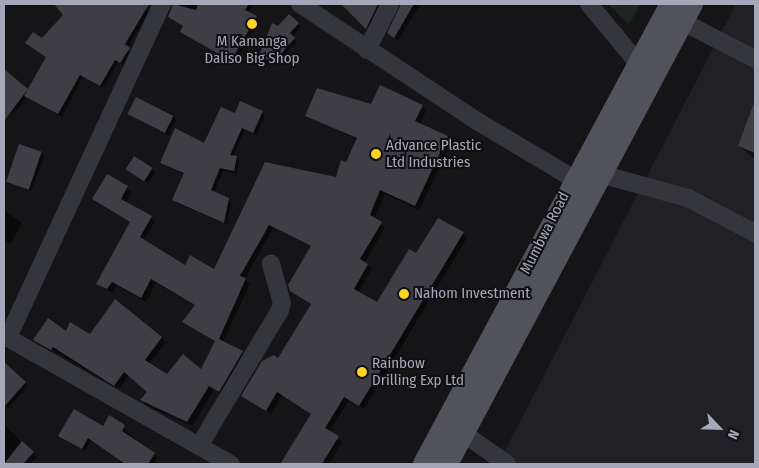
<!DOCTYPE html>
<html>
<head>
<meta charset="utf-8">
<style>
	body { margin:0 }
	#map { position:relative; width:759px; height:468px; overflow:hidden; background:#151416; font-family:"Fira Sans Condensed",sans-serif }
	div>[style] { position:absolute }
	.built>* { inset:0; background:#212024 }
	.green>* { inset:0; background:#1c251e }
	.shadow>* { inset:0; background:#0007; transform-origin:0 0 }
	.building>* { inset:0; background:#3e3e44; transform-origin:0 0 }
	.minor>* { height:18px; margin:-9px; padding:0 9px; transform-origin:9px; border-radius:9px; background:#35353c }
	.major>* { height:22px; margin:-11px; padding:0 11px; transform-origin:11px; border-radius:11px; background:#51525b }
	.dots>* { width:14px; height:14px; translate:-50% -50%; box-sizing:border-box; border:2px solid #100f11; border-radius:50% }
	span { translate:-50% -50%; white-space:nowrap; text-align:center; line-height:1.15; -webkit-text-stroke:4px #100f11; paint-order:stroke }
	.poi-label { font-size:15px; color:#a5a8b8 }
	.left { translate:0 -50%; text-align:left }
	.street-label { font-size:15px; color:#a5a8b8 }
	.frame { position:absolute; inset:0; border:5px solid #a5a8b8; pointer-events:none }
	.north { position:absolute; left:694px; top:403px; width:50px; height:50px; -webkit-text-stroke:4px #100f11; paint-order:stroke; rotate:114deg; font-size:14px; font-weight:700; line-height:20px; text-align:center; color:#a5a8b8 }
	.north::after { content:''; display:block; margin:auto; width:18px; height:22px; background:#a5a8b8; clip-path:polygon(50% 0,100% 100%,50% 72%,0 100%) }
</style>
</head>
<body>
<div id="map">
	<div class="built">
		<i style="clip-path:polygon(736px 4px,755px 4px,755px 464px,498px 464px)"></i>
	</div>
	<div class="green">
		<i style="clip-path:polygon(608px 4px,640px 4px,629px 25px)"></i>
	</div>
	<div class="shadow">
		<i style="clip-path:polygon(55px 4px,137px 4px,149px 12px,127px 48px,132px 54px,123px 65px,118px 62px,104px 88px,83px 77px,62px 117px,27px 97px,13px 115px,4px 108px,4px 74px,28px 91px,47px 57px,43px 39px,65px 15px)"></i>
		<i style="clip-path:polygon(175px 4px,254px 4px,248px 13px,259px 20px,235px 63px,181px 32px,184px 27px,169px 17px)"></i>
		<i style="clip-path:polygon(343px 4px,383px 4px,370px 31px)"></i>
		<i style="clip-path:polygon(402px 4px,421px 4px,398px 40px,389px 33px)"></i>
		<i style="clip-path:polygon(289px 16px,301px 27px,292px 37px,297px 41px,276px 66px,264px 56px)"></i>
		<i style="clip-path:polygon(372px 105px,422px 106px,426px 111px,420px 124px,452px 142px,419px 210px,385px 194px,374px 219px,385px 227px,365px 263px,372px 269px,358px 293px,377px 304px,417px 255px,463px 233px,467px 238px,364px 409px,349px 400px,329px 432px,342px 442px,329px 464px,282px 464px,311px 414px,282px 395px,271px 414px,243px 395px,279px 360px,312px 305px,291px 291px,312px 247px,273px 228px,245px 279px,250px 284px,223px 342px,247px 357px,224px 396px,214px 390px,192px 426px,146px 405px,142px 400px,148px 392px,129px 375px,119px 389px,35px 340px,66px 332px,161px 338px,166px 342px,149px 364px,167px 376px,202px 370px,216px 342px,184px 322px,196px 306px,156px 283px,146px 302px,117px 286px,112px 293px,97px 284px,131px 223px,93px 199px,107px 175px,132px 192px,126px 203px,155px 221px,144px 241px,185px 266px,214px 271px,266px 163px,337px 178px,347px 164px,358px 140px,307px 116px)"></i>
		<i style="clip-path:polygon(752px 111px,755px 112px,755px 160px,739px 146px)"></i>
		<i style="clip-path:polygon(262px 112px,265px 115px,257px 135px,245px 130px,233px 157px,239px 160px,237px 174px,223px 171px,214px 193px,231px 202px,227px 225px,177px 203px,174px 200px,185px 175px,161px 163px,204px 145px,235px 115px)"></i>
		<i style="clip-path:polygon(129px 114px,173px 117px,176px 120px,168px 136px)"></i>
		<i style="left:20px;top:146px;width:27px;height:38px;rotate:22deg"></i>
		<i style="clip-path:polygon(152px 169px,155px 172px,148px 183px,131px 173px)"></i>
		<i style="clip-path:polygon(4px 210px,22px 223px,11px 244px,4px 240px)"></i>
		<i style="clip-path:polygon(7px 366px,28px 386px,8px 408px,4px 406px)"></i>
		<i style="clip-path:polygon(110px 417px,157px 457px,155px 464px,117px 464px,120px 460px,91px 440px,85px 451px,60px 436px,104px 427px)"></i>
		<i style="clip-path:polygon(4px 424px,37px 457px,29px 464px,4px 464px)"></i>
	</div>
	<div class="building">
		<i style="clip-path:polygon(54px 4px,149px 4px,125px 44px,130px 48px,120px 63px,115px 60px,100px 86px,80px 75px,58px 114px,24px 96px,46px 57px,25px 43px,33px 32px,42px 38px,63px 15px)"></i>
		<i style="clip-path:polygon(173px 4px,196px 10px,198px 4px,249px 4px,245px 10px,257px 16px,231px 61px,180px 32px,183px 26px,168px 17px)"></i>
		<i style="clip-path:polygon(341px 4px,378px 4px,366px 29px)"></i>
		<i style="clip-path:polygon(401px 4px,414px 4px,394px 38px,387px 33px)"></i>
		<i style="clip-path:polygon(289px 14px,299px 23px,290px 33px,295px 38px,272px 64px,260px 53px,272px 23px,278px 26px)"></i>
		<i style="clip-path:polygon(4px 69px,28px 89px,4px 121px)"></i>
		<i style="clip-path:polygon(380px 85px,423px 105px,415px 121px,448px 136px,415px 206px,380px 190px,370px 215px,382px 222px,360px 259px,368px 264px,354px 289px,377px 302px,409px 249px,416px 253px,438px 218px,464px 232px,359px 406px,344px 397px,325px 428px,339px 436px,322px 464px,280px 464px,311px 414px,277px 392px,266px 411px,241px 396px,262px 361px,274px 355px,278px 358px,311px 304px,290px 291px,288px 285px,311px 246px,269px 225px,240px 276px,246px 278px,219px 339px,243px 351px,219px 392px,209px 386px,187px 422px,140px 400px,147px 392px,124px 372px,114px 386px,53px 347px,51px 350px,33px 340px,48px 318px,66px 331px,70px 322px,90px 334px,115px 299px,162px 337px,145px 360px,167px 374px,183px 354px,201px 369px,215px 341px,182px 322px,195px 305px,151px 279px,141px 298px,112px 282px,107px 289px,96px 284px,130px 222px,92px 199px,107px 174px,128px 186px,121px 199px,152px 216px,140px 237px,185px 265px,190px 255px,214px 269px,265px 162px,336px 177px,341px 160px,346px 162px,357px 138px,305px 116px,317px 88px,371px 104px)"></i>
		<i style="left:136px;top:97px;width:42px;height:19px;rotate:27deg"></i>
		<i style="clip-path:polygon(240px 101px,263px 111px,253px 133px,242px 128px,230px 155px,237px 156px,234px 171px,220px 168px,211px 190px,229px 198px,224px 223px,172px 200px,184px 173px,160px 163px,175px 128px,204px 143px,221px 107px,235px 113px)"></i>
		<i style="clip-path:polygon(754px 103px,755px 103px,755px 153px,738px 146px)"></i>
		<i style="left:19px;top:144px;width:24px;height:40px;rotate:19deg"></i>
		<i style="left:134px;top:156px;width:22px;height:16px;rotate:32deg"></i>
		<i style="clip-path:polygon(4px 362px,26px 382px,4px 407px)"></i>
		<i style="clip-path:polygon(74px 409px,103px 426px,109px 415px,125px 425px,122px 431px,155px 453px,148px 464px,125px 464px,88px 438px,82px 449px,58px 436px)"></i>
		<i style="clip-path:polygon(22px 441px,34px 452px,23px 464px,4px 464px)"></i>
	</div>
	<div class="minor">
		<i style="left:162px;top:4px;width:368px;rotate:114.8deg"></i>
		<i style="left:8px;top:338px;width:256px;rotate:29.5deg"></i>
		<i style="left:300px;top:4px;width:212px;rotate:33.5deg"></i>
		<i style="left:477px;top:121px;width:127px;rotate:30.8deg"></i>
		<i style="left:589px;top:4px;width:77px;rotate:50.3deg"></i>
		<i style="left:683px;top:22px;width:81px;rotate:27.2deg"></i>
		<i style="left:367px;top:50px;width:51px;rotate:-63.4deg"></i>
		<i style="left:604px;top:175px;width:87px;rotate:15.3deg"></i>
		<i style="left:688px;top:198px;width:76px;rotate:27.6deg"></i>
		<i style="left:453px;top:426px;width:66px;rotate:35.1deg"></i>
		<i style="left:199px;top:446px;width:158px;rotate:-59.2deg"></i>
		<i style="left:280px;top:310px;width:7px;rotate:-74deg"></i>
		<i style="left:282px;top:303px;width:41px;rotate:-105.8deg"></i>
	</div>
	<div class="major">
		<i style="left:424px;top:464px;width:522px;rotate:-61.77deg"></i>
		<i style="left:447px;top:464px;width:521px;rotate:-61.96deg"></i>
	</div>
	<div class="dots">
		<i style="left:252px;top:24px;background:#fed525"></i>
		<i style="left:376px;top:154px;background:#fed525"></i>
		<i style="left:404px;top:294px;background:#fed525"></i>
		<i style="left:362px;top:372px;background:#fed525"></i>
	</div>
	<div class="poi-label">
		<span style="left:252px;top:50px">M Kamanga<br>Daliso Big Shop</span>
		<span class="left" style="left:386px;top:154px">Advance Plastic<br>Ltd Industries</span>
		<span class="left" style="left:414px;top:294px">Nahom Investment</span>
		<span class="left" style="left:372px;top:372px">Rainbow<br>Drilling Exp Ltd</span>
	</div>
	<div class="street-label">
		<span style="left:545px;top:233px;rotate:-63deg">Mumbwa Road</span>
	</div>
	<div class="frame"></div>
	<div class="north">N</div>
</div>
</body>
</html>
